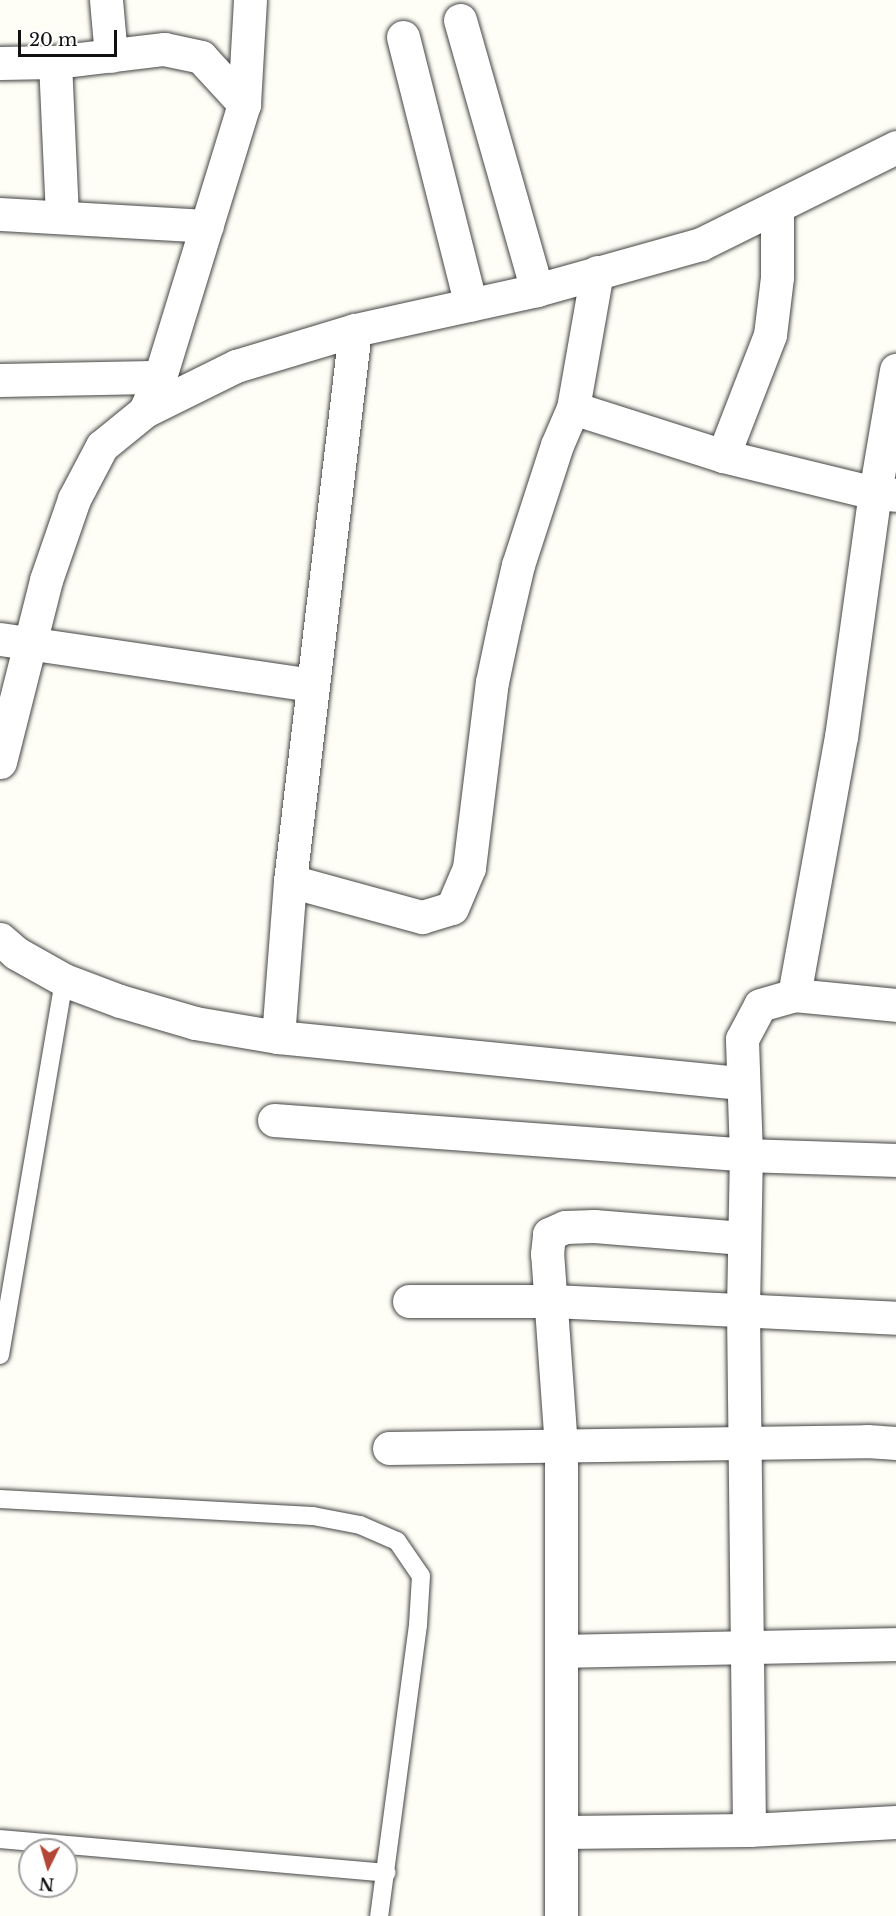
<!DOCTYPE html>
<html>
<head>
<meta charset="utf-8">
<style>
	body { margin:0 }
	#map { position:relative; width:896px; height:1916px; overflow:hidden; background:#fefef6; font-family:"Libre Baskerville",serif }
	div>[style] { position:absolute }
	.roads { filter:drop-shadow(0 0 2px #444) drop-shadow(0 0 2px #444) }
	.lane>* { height:18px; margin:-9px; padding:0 9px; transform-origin:9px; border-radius:9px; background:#fff }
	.street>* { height:33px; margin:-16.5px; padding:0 16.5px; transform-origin:16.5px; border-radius:16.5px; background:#fff }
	span { translate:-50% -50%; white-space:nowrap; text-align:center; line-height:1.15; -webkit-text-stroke:6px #fff; paint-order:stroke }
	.north { position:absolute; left:18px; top:1838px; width:60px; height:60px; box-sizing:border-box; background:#fff; border:2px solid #a0a0a0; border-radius:50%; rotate:185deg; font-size:16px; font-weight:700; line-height:24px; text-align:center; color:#111 }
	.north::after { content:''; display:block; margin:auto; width:21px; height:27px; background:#b34637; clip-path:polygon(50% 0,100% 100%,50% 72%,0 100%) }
	.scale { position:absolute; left:18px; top:30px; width:99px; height:27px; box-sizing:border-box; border:3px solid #111; border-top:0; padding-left:8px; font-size:18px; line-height:21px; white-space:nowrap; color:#111; -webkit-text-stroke:4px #fff; paint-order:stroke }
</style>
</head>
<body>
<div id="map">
	<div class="roads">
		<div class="lane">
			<i style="left:0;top:1355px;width:380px;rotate:-80.3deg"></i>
			<i style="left:0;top:1499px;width:313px;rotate:3.1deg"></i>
			<i style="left:313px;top:1516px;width:48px;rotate:10.8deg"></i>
			<i style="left:360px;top:1525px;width:40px;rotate:23.4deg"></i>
			<i style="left:397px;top:1541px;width:42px;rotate:55.6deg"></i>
			<i style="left:421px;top:1576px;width:49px;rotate:93.5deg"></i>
			<i style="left:418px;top:1625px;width:294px;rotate:97.6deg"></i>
			<i style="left:0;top:1839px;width:388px;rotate:5deg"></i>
		</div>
		<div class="street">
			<i style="left:106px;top:0;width:56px;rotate:84.9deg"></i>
			<i style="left:460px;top:20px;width:281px;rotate:74.1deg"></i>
			<i style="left:403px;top:37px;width:276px;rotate:75.8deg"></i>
			<i style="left:55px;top:62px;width:153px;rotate:87.4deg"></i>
			<i style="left:0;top:63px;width:55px;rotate:-1deg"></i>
			<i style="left:55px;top:62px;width:110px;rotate:-6.8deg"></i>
			<i style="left:164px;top:49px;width:38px;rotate:12deg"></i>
			<i style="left:201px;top:57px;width:64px;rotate:47.5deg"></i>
			<i style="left:244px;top:104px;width:286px;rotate:107.1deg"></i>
			<i style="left:160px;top:377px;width:37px;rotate:114deg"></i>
			<i style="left:244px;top:104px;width:104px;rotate:-86.7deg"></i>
			<i style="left:0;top:214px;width:207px;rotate:3.3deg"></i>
			<i style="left:0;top:380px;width:160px;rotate:-1.1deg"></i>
			<i style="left:573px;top:408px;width:157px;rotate:17.7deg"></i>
			<i style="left:723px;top:456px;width:156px;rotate:13.7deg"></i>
			<i style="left:875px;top:493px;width:21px;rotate:5deg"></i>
			<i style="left:723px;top:456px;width:130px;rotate:-68.8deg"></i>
			<i style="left:770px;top:335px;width:58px;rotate:-83.1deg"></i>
			<i style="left:777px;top:277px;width:69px;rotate:-90deg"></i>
			<i style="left:0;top:639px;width:315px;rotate:8.4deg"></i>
			<i style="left:0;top:762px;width:188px;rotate:-75.8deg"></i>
			<i style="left:46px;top:580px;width:86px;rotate:-70.9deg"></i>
			<i style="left:74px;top:499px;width:60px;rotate:-62.2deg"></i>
			<i style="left:102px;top:446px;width:55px;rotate:-39.1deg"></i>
			<i style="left:145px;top:411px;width:102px;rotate:-26.3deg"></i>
			<i style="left:236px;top:366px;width:124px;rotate:-16.8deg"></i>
			<i style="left:355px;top:330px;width:186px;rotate:-12.4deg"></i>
			<i style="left:537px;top:290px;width:170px;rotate:-15.7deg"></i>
			<i style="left:701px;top:244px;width:218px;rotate:-26.4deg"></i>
			<i style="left:290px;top:881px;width:137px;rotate:15.3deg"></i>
			<i style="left:422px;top:917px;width:31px;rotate:-17deg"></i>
			<i style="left:452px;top:908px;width:43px;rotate:-67deg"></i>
			<i style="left:469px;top:868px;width:187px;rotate:-83deg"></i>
			<i style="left:492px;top:682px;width:58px;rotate:-78.1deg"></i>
			<i style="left:504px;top:625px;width:62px;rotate:-76.9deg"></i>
			<i style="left:518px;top:565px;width:126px;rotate:-72deg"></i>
			<i style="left:557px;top:445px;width:40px;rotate:-66.6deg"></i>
			<i style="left:573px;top:408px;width:138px;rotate:-80deg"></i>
			<i style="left:0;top:939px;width:21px;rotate:41deg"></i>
			<i style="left:16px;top:953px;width:55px;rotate:29.4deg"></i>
			<i style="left:64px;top:980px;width:60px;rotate:20.6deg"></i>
			<i style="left:120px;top:1001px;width:78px;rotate:16.3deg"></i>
			<i style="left:195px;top:1023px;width:84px;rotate:9.6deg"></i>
			<i style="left:278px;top:1037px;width:465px;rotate:5.7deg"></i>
			<i style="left:794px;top:995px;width:262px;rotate:-79.7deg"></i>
			<i style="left:841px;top:737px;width:246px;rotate:-82.1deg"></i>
			<i style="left:875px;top:493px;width:125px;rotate:-80.3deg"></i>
			<i style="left:278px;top:1037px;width:156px;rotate:-85.6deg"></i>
			<i style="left:290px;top:881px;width:555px;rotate:-83.27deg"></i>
			<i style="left:274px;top:1120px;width:473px;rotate:4.2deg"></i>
			<i style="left:746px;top:1155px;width:150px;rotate:1.9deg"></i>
			<i style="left:409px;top:1301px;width:144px"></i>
			<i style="left:553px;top:1301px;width:343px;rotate:2.8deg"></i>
			<i style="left:389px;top:1448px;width:478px;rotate:-0.8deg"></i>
			<i style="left:867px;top:1441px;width:29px;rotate:4deg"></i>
			<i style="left:562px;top:1651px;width:334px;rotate:-1.2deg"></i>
			<i style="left:749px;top:1830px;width:522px;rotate:-90.66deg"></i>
			<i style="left:743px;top:1308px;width:153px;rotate:-88.9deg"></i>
			<i style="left:746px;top:1155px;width:116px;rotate:-92deg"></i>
			<i style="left:742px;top:1039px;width:38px;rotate:-62deg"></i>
			<i style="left:760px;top:1005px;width:35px;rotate:-16deg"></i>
			<i style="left:794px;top:995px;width:102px;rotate:5.6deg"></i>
			<i style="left:563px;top:1832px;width:186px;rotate:-0.6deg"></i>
			<i style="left:749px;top:1830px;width:147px;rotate:-3.1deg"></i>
			<i style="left:561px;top:1916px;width:469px;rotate:-90deg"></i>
			<i style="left:561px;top:1447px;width:194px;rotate:-94.1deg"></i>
			<i style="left:547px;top:1254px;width:20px;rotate:-84deg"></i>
			<i style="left:549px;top:1234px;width:17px;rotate:-24deg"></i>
			<i style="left:565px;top:1227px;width:29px;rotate:-2deg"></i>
			<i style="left:594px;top:1226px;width:149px;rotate:4.6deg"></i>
		</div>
	</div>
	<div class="north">N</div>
	<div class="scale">20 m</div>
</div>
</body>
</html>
